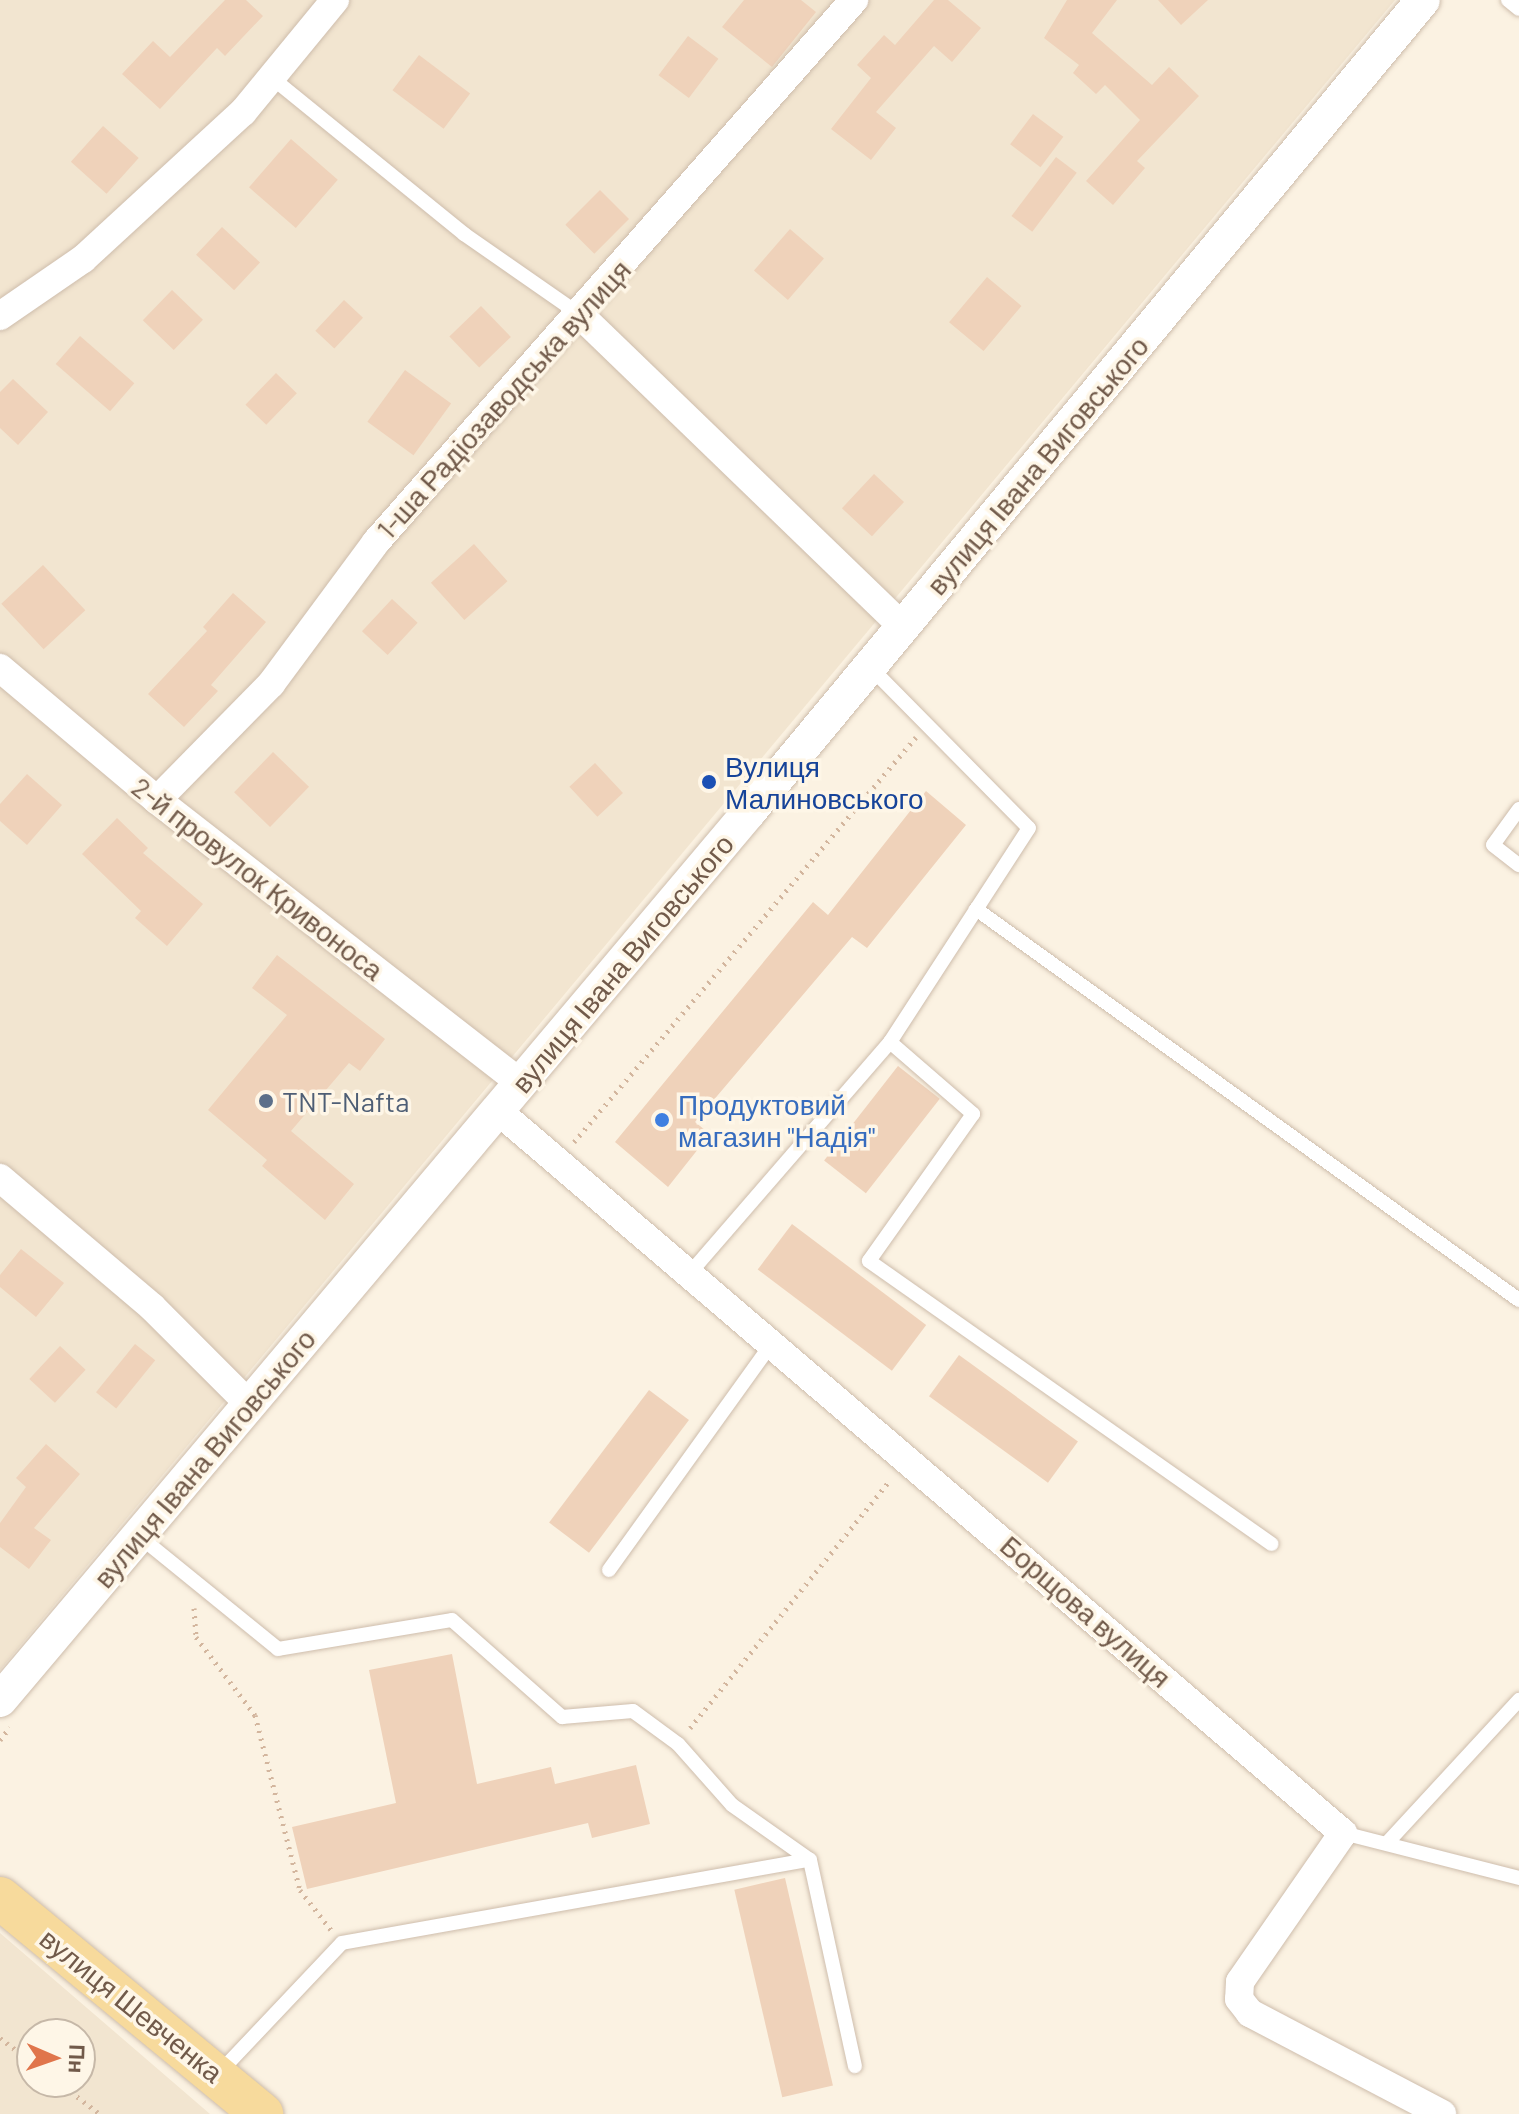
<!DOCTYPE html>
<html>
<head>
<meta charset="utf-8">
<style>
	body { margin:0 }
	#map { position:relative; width:1519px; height:2114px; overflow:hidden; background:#fbf2e2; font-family:Barlow,sans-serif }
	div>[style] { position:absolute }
	.residential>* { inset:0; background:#f2e5d0 }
	.building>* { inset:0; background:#efd2ba; transform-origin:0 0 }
	.path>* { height:5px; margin-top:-2.5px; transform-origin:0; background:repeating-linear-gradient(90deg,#d3b69e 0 2px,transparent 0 8px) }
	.roads { filter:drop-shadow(0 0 2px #cebdac) drop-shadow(0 0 2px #cebdac) }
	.service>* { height:14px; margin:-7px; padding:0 7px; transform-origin:7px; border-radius:7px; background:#fff }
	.minor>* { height:28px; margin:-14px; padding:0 14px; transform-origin:14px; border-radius:14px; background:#fff }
	.tertiary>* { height:34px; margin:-17px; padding:0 17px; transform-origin:17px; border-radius:17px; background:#fff }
	.primary>* { height:42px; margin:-21px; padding:0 21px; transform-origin:21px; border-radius:21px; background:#f7da9c }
	.dots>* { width:22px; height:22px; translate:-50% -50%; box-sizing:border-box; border:4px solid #fef6e7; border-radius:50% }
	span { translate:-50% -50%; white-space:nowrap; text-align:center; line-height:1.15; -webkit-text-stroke:7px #fef6e7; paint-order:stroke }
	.street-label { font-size:28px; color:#715a4a }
	.transit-label { font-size:28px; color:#164399 }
	.left { translate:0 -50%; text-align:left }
	.service-label { font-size:28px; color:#4e5e75 }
	.shop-label { font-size:28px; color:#366cbe }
	.north { position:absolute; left:16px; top:2018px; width:80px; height:80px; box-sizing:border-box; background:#fef6e7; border:2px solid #c6b8a8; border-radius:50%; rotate:92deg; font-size:22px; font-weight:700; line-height:32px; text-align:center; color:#715a4a }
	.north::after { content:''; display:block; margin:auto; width:28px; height:36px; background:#e0754b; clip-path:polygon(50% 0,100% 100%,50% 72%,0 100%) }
</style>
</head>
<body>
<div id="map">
	<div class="residential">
		<i style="clip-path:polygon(0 0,1395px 0,0 1670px)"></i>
		<i style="clip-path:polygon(evenodd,0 1933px,210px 2114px,0 2114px,0 1933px,80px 2034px,80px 2082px,32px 2082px,32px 2034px,80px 2034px)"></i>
	</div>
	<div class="building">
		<i style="clip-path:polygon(225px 0,246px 0,263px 16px,225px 56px,217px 48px,160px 109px,122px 74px,153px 41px,170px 57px)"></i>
		<i style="clip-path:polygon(744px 0,801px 0,816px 12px,772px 67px,722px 27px)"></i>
		<i style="clip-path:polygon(934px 0,948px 0,981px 28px,952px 62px,934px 46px,876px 112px,896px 128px,871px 160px,831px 129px,871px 78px,857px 65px,884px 35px,895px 45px)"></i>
		<i style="clip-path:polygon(1067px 0,1117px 0,1092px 33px,1152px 85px,1169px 67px,1199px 96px,1137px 161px,1145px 168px,1113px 205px,1086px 181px,1140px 120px,1105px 85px,1096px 94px,1073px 73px,1079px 65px,1044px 38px)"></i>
		<i style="clip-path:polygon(1158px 0,1208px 0,1181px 25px)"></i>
		<i style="left:688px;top:36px;width:38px;height:49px;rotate:37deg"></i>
		<i style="left:419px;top:55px;width:64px;height:44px;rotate:37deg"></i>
		<i style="left:1033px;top:114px;width:38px;height:38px;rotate:37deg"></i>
		<i style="left:103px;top:126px;width:48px;height:48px;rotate:42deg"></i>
		<i style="left:291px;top:139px;width:62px;height:64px;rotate:41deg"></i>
		<i style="left:1056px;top:157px;width:26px;height:74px;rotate:37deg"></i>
		<i style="left:600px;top:190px;width:41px;height:49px;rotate:45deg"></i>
		<i style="left:222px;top:227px;width:52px;height:38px;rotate:43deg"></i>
		<i style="left:790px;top:229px;width:45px;height:55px;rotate:41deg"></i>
		<i style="left:987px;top:277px;width:45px;height:59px;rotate:40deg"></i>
		<i style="left:172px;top:290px;width:43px;height:42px;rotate:44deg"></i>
		<i style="left:344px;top:300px;width:26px;height:42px;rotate:43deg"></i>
		<i style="left:481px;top:306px;width:43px;height:44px;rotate:46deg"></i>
		<i style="left:80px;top:336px;width:72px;height:37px;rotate:41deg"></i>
		<i style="left:405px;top:370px;width:57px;height:64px;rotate:36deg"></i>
		<i style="left:276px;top:373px;width:29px;height:44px;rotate:44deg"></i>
		<i style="clip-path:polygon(13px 379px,48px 412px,18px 445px,0 428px,0 392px)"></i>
		<i style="left:874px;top:474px;width:41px;height:47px;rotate:43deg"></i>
		<i style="left:474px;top:544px;width:50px;height:58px;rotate:48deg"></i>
		<i style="left:43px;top:565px;width:62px;height:57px;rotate:47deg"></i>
		<i style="clip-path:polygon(233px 593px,266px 622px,211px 685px,218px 691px,184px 727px,148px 694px,207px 631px,203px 627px)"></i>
		<i style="left:392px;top:599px;width:35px;height:44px;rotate:43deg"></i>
		<i style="left:273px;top:752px;width:50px;height:56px;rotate:44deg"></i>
		<i style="left:595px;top:763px;width:41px;height:35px;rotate:47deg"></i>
		<i style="clip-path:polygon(27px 774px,62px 805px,27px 845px,0 821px,0 804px)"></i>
		<i style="clip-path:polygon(926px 791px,966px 825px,867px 948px,852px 937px,695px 1122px,710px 1134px,668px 1187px,615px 1142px,813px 902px,828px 915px)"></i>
		<i style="clip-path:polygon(117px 818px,148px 848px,143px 853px,203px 904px,167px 946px,135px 918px,141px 911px,82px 854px)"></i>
		<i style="clip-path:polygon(277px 955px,385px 1039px,360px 1071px,349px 1063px,291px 1131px,354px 1184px,325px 1220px,262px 1166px,267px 1160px,208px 1110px,287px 1015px,252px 988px)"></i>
		<i style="left:898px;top:1066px;width:53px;height:120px;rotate:38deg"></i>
		<i style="left:792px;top:1224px;width:168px;height:57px;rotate:37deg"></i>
		<i style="clip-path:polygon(21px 1249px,64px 1283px,36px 1317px,0 1287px,0 1275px)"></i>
		<i style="left:135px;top:1344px;width:26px;height:62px;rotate:39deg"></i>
		<i style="left:60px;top:1346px;width:35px;height:45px;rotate:43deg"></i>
		<i style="left:959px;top:1355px;width:147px;height:51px;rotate:36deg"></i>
		<i style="left:649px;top:1390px;width:50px;height:166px;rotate:37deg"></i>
		<i style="clip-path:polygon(46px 1444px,80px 1474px,34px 1528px,51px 1540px,29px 1569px,0 1547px,0 1523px,26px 1487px,16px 1478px)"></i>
		<i style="clip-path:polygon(452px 1654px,477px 1784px,551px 1767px,555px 1784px,636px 1765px,650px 1824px,592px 1838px,588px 1823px,307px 1889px,292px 1827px,396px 1803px,369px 1670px)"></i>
		<i style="left:785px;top:1878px;width:213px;height:52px;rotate:77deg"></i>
	</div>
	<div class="path">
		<i style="left:574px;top:1142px;width:530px;rotate:-49.82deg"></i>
		<i style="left:194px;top:1608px;width:29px;rotate:86deg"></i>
		<i style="left:196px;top:1637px;width:98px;rotate:52.9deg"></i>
		<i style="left:255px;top:1715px;width:181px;rotate:75.6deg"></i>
		<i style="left:300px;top:1890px;width:51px;rotate:52.2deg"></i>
		<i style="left:690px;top:1728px;width:319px;rotate:-51.1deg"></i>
		<i style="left:0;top:1740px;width:16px;rotate:-52deg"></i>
		<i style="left:0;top:2038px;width:40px;rotate:37deg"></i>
		<i style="left:58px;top:2082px;width:53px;rotate:37.3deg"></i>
	</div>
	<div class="roads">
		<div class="service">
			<i style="left:1508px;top:0;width:14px;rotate:39deg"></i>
			<i style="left:271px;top:77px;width:249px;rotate:39.1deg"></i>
			<i style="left:464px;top:234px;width:140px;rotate:34.8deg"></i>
			<i style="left:870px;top:667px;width:226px;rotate:45.4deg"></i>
			<i style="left:1029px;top:828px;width:255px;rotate:123deg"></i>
			<i style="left:890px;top:1042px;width:110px;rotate:40.9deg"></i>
			<i style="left:973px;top:1114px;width:180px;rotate:125.3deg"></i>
			<i style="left:869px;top:1261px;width:492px;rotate:35.1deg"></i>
			<i style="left:1519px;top:809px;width:44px;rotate:125.8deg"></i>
			<i style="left:1493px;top:845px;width:33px;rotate:38deg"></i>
			<i style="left:976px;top:909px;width:669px;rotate:35.76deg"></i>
			<i style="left:690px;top:1273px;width:306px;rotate:-49.1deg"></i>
			<i style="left:139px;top:1536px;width:179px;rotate:39.1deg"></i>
			<i style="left:278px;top:1649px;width:176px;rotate:-9.5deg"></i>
			<i style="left:452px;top:1620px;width:147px;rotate:41.4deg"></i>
			<i style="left:562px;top:1717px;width:71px;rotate:-4.8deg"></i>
			<i style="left:633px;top:1711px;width:56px;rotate:36.3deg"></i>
			<i style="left:678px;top:1744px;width:81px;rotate:48.5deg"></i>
			<i style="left:732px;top:1805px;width:95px;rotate:35.2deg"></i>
			<i style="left:609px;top:1570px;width:279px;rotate:-54.3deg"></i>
			<i style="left:1343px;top:1833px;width:182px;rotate:14.3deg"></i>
			<i style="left:1387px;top:1843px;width:195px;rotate:-47.3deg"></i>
			<i style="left:218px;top:2074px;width:180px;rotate:-46.6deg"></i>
			<i style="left:342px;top:1943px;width:475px;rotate:-10.1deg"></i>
			<i style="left:810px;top:1860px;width:211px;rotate:77.7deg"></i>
		</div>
		<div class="minor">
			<i style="left:579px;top:314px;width:450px;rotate:44deg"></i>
			<i style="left:0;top:316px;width:101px;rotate:-34.5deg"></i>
			<i style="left:83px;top:259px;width:217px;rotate:-42.6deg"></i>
			<i style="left:243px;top:112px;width:145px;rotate:-50.6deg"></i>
			<i style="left:0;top:668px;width:205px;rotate:40.1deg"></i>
			<i style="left:157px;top:800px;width:460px;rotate:37.9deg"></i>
			<i style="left:157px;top:800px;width:163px;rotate:-45.5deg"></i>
			<i style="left:271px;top:684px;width:177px;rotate:-53.5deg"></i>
			<i style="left:376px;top:542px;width:723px;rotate:-48.59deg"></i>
			<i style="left:497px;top:1110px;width:1113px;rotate:40.52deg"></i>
			<i style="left:1343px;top:1833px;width:181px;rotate:124.7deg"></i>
			<i style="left:1240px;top:1982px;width:17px;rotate:93deg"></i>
			<i style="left:1239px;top:1999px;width:18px;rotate:52deg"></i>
			<i style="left:1250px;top:2013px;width:217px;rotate:27.7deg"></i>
			<i style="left:0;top:1178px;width:199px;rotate:40.3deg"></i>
			<i style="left:152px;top:1307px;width:139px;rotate:45deg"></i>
		</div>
		<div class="tertiary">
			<i style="left:0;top:1700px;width:1162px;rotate:-49.85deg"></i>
			<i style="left:749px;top:812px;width:1055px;rotate:-50.31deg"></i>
		</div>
		<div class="primary">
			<i style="left:0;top:1898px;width:340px;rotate:39.5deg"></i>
		</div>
	</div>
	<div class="dots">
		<i style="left:709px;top:782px;background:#1a4fb4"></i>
		<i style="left:266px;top:1101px;background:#5c6f8a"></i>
		<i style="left:662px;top:1120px;background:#3f7fe0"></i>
	</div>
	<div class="street-label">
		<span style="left:503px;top:399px;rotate:-48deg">1-ша Радіозаводська вулиця</span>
		<span style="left:1037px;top:465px;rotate:-50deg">вулиця Івана Виговського</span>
		<span style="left:258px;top:878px;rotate:38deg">2-й провулок Кривоноса</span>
		<span style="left:622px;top:963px;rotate:-50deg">вулиця Івана Виговського</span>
		<span style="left:204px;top:1458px;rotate:-50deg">вулиця Івана Виговського</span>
		<span style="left:1086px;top:1611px;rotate:41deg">Борщова вулиця</span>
		<span style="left:132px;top:2005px;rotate:39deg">вулиця Шевченка</span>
	</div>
	<div class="transit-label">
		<span class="left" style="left:725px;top:782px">Вулиця<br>Малиновського</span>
	</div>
	<div class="service-label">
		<span class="left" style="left:282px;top:1101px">TNT-Nafta</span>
	</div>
	<div class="shop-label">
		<span class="left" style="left:678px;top:1120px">Продуктовий<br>магазин "Надія"</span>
	</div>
	<div class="north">Пн</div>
</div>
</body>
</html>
